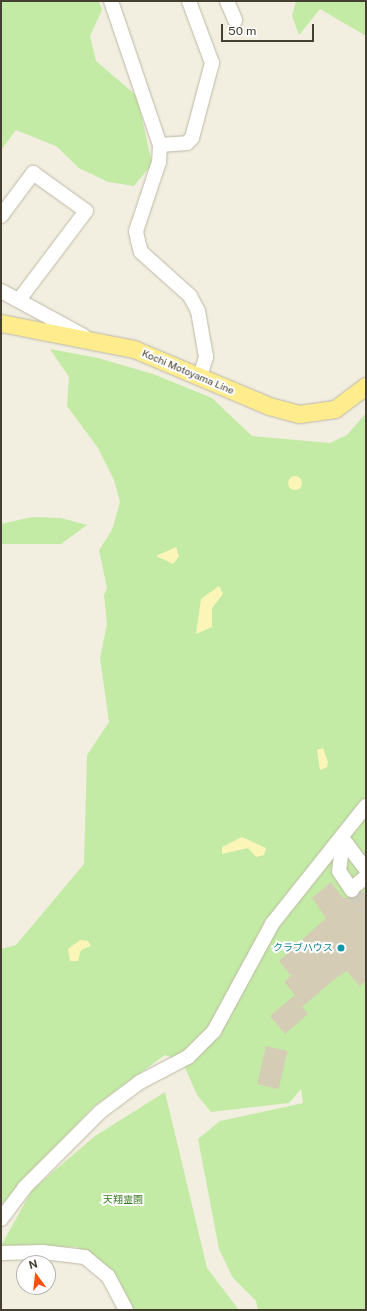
<!DOCTYPE html>
<html>
<head>
<meta charset="utf-8">
<style>
	body { margin:0 }
	#map { position:relative; width:367px; height:1311px; overflow:hidden; background:#f2efe1; font-family:"Public Sans","Noto Sans JP",sans-serif }
	div>[style] { position:absolute }
	.green>* { inset:0; background:#c3eba5 }
	.sand>* { inset:0; background:#fcf5b8 }
	.round { border-radius:50% }
	.building>* { inset:0; background:#d4ccb5; transform-origin:0 0 }
	.minor-tunnel>* { height:14px; margin-top:-7px; transform-origin:0; background:repeating-linear-gradient(90deg,#cfccbe 0 14px,transparent 0 21px) }
	.roads { filter:drop-shadow(0 0 1px #beb8a3) drop-shadow(0 0 1px #beb8a3) }
	.minor>* { height:14px; margin:-7px; padding:0 7px; transform-origin:7px; border-radius:7px; background:#fff }
	.major>* { height:17px; margin:-8.5px; padding:0 8.5px; transform-origin:8.5px; border-radius:8.5px; background:#ffec8d }
	.dots>* { width:11px; height:11px; translate:-50% -50%; box-sizing:border-box; border:2px solid #fff; border-radius:50% }
	span { translate:-50% -50%; white-space:nowrap; text-align:center; line-height:1.15; -webkit-text-stroke:4px #fff; paint-order:stroke }
	.street-label { font-size:10px; color:#443f31 }
	.culture-label { font-size:10px; color:#0d838f }
	.right { translate:-100% -50%; text-align:right }
	.park-label { font-size:10px; color:#387921 }
	.frame { position:absolute; inset:0; border:2px solid #443f31; pointer-events:none }
	.north { position:absolute; left:16px; top:1255px; width:40px; height:40px; box-sizing:border-box; background:#fff; border:1px solid #b4b2ad; border-radius:50%; rotate:345deg; font-size:11px; font-weight:700; line-height:16px; text-align:center; color:#443f31 }
	.north::after { content:''; display:block; margin:auto; width:14px; height:18px; background:#ff4d0b; clip-path:polygon(50% 0,100% 100%,50% 72%,0 100%) }
	.scale { position:absolute; left:221px; top:24px; width:93px; height:18px; box-sizing:border-box; border:2px solid #443f31; border-top:0; padding-left:5px; font-size:12px; line-height:14px; white-space:nowrap; color:#443f31; -webkit-text-stroke:3px #fff; paint-order:stroke }
</style>
</head>
<body>
<div id="map">
	<div class="green">
		<i style="clip-path:polygon(1px 1px,99px 1px,102px 10px,90px 36px,96px 61px,137px 96px,152px 164px,134px 186px,108px 182px,79px 168px,56px 146px,16px 130px,1px 150px)"></i>
		<i style="clip-path:polygon(296px 1px,366px 1px,366px 36px,320px 9px,299px 35px,292px 16px)"></i>
		<i style="clip-path:polygon(50px 349px,98px 358px,153px 374px,212px 398px,252px 436px,330px 443px,347px 435px,366px 413px,366px 1310px,258px 1310px,256px 1301px,233px 1278px,219px 1249px,198px 1139px,220px 1121px,303px 1103px,301px 1089px,289px 1103px,211px 1112px,197px 1095px,182px 1061px,165px 1055px,93px 1107px,1px 1206px,1px 949px,16px 945px,84px 864px,87px 755px,109px 722px,100px 658px,107px 624px,104px 595px,107px 588px,99px 550px,112px 530px,120px 502px,114px 480px,98px 448px,67px 406px,69px 377px)"></i>
		<i style="clip-path:polygon(32px 517px,61px 518px,87px 525px,61px 544px,1px 544px,1px 524px)"></i>
		<i style="clip-path:polygon(165px 1092px,207px 1268px,239px 1310px,119px 1310px,103px 1281px,77px 1247px,1px 1246px,32px 1190px,95px 1136px)"></i>
	</div>
	<div class="sand">
		<i class="round" style="left:288px;top:476px;width:14px;height:14px"></i>
		<i style="clip-path:polygon(176px 547px,179px 556px,173px 564px,156px 556px)"></i>
		<i style="clip-path:polygon(219px 586px,223px 594px,212px 608px,212px 627px,196px 634px,201px 599px)"></i>
		<i style="clip-path:polygon(323px 748px,328px 762px,327px 767px,320px 770px,317px 750px)"></i>
		<i style="clip-path:polygon(242px 837px,266px 848px,264px 855px,256px 857px,248px 848px,222px 854px,222px 847px)"></i>
		<i style="clip-path:polygon(80px 940px,88px 941px,91px 946px,81px 950px,78px 961px,70px 961px,68px 949px)"></i>
	</div>
	<div class="building">
		<i style="clip-path:polygon(331px 882px,343px 898px,353px 898px,366px 891px,366px 981px,360px 986px,347px 971px,336px 978px,302px 1007px,308px 1014px,285px 1034px,270px 1016px,295px 995px,284px 982px,291px 976px,279px 961px,326px 918px,312px 898px)"></i>
		<i style="left:266px;top:1046px;width:22px;height:39px;rotate:13deg"></i>
	</div>
	<div class="minor-tunnel">
		<i style="left:352px;top:890px;width:24px;rotate:54deg"></i>
	</div>
	<div class="roads">
		<div class="minor">
			<i style="left:111px;top:1px;width:152px;rotate:71.2deg"></i>
			<i style="left:160px;top:145px;width:17px;rotate:93deg"></i>
			<i style="left:159px;top:162px;width:73px;rotate:108.4deg"></i>
			<i style="left:136px;top:231px;width:10px;rotate:79deg"></i>
			<i style="left:138px;top:241px;width:11px;rotate:75deg"></i>
			<i style="left:141px;top:252px;width:66px;rotate:41.9deg"></i>
			<i style="left:190px;top:296px;width:17px;rotate:62deg"></i>
			<i style="left:198px;top:311px;width:47px;rotate:80.1deg"></i>
			<i style="left:206px;top:357px;width:21px;rotate:107deg"></i>
			<i style="left:227px;top:1px;width:21px;rotate:67deg"></i>
			<i style="left:160px;top:145px;width:27px;rotate:-4deg"></i>
			<i style="left:187px;top:143px;width:7px;rotate:-45deg"></i>
			<i style="left:192px;top:138px;width:78px;rotate:-75.1deg"></i>
			<i style="left:212px;top:63px;width:66px;rotate:-110.4deg"></i>
			<i style="left:1px;top:216px;width:54px;rotate:-53.3deg"></i>
			<i style="left:33px;top:173px;width:65px;rotate:35.6deg"></i>
			<i style="left:86px;top:211px;width:111px;rotate:127deg"></i>
			<i style="left:1px;top:291px;width:94px;rotate:28.5deg"></i>
			<i style="left:343px;top:839px;width:32px;rotate:97deg"></i>
			<i style="left:339px;top:871px;width:23px;rotate:56deg"></i>
			<i style="left:343px;top:839px;width:38px;rotate:53deg"></i>
			<i style="left:351px;top:889px;width:19px;rotate:-39deg"></i>
			<i style="left:1px;top:1219px;width:39px;rotate:-53deg"></i>
			<i style="left:24px;top:1188px;width:107px;rotate:-45deg"></i>
			<i style="left:100px;top:1112px;width:50px;rotate:-36.9deg"></i>
			<i style="left:140px;top:1082px;width:54px;rotate:-27.5deg"></i>
			<i style="left:188px;top:1057px;width:37px;rotate:-45deg"></i>
			<i style="left:214px;top:1031px;width:122px;rotate:-61.5deg"></i>
			<i style="left:272px;top:924px;width:151px;rotate:-51.5deg"></i>
			<i style="left:1px;top:1253px;width:42px;rotate:-1.4deg"></i>
			<i style="left:43px;top:1252px;width:42px;rotate:6.8deg"></i>
			<i style="left:85px;top:1257px;width:30px;rotate:40deg"></i>
			<i style="left:108px;top:1276px;width:38px;rotate:62deg"></i>
		</div>
		<div class="major">
			<i style="left:1px;top:323px;width:136px;rotate:11.1deg"></i>
			<i style="left:134px;top:349px;width:147px;rotate:22.9deg"></i>
			<i style="left:269px;top:406px;width:31px;rotate:15deg"></i>
			<i style="left:299px;top:414px;width:36px;rotate:-8deg"></i>
			<i style="left:335px;top:409px;width:39px;rotate:-37deg"></i>
		</div>
	</div>
	<div class="dots">
		<i style="left:341px;top:948px;background:#0f9aa8"></i>
	</div>
	<div class="street-label">
		<span style="left:188px;top:372px;rotate:23deg">Kochi Motoyama Line</span>
	</div>
	<div class="culture-label">
		<span class="right" style="left:333px;top:948px">クラブハウス</span>
	</div>
	<div class="park-label">
		<span style="left:123px;top:1200px">天翔霊園</span>
	</div>
	<div class="frame"></div>
	<div class="north">N</div>
	<div class="scale">50 m</div>
</div>
</body>
</html>
